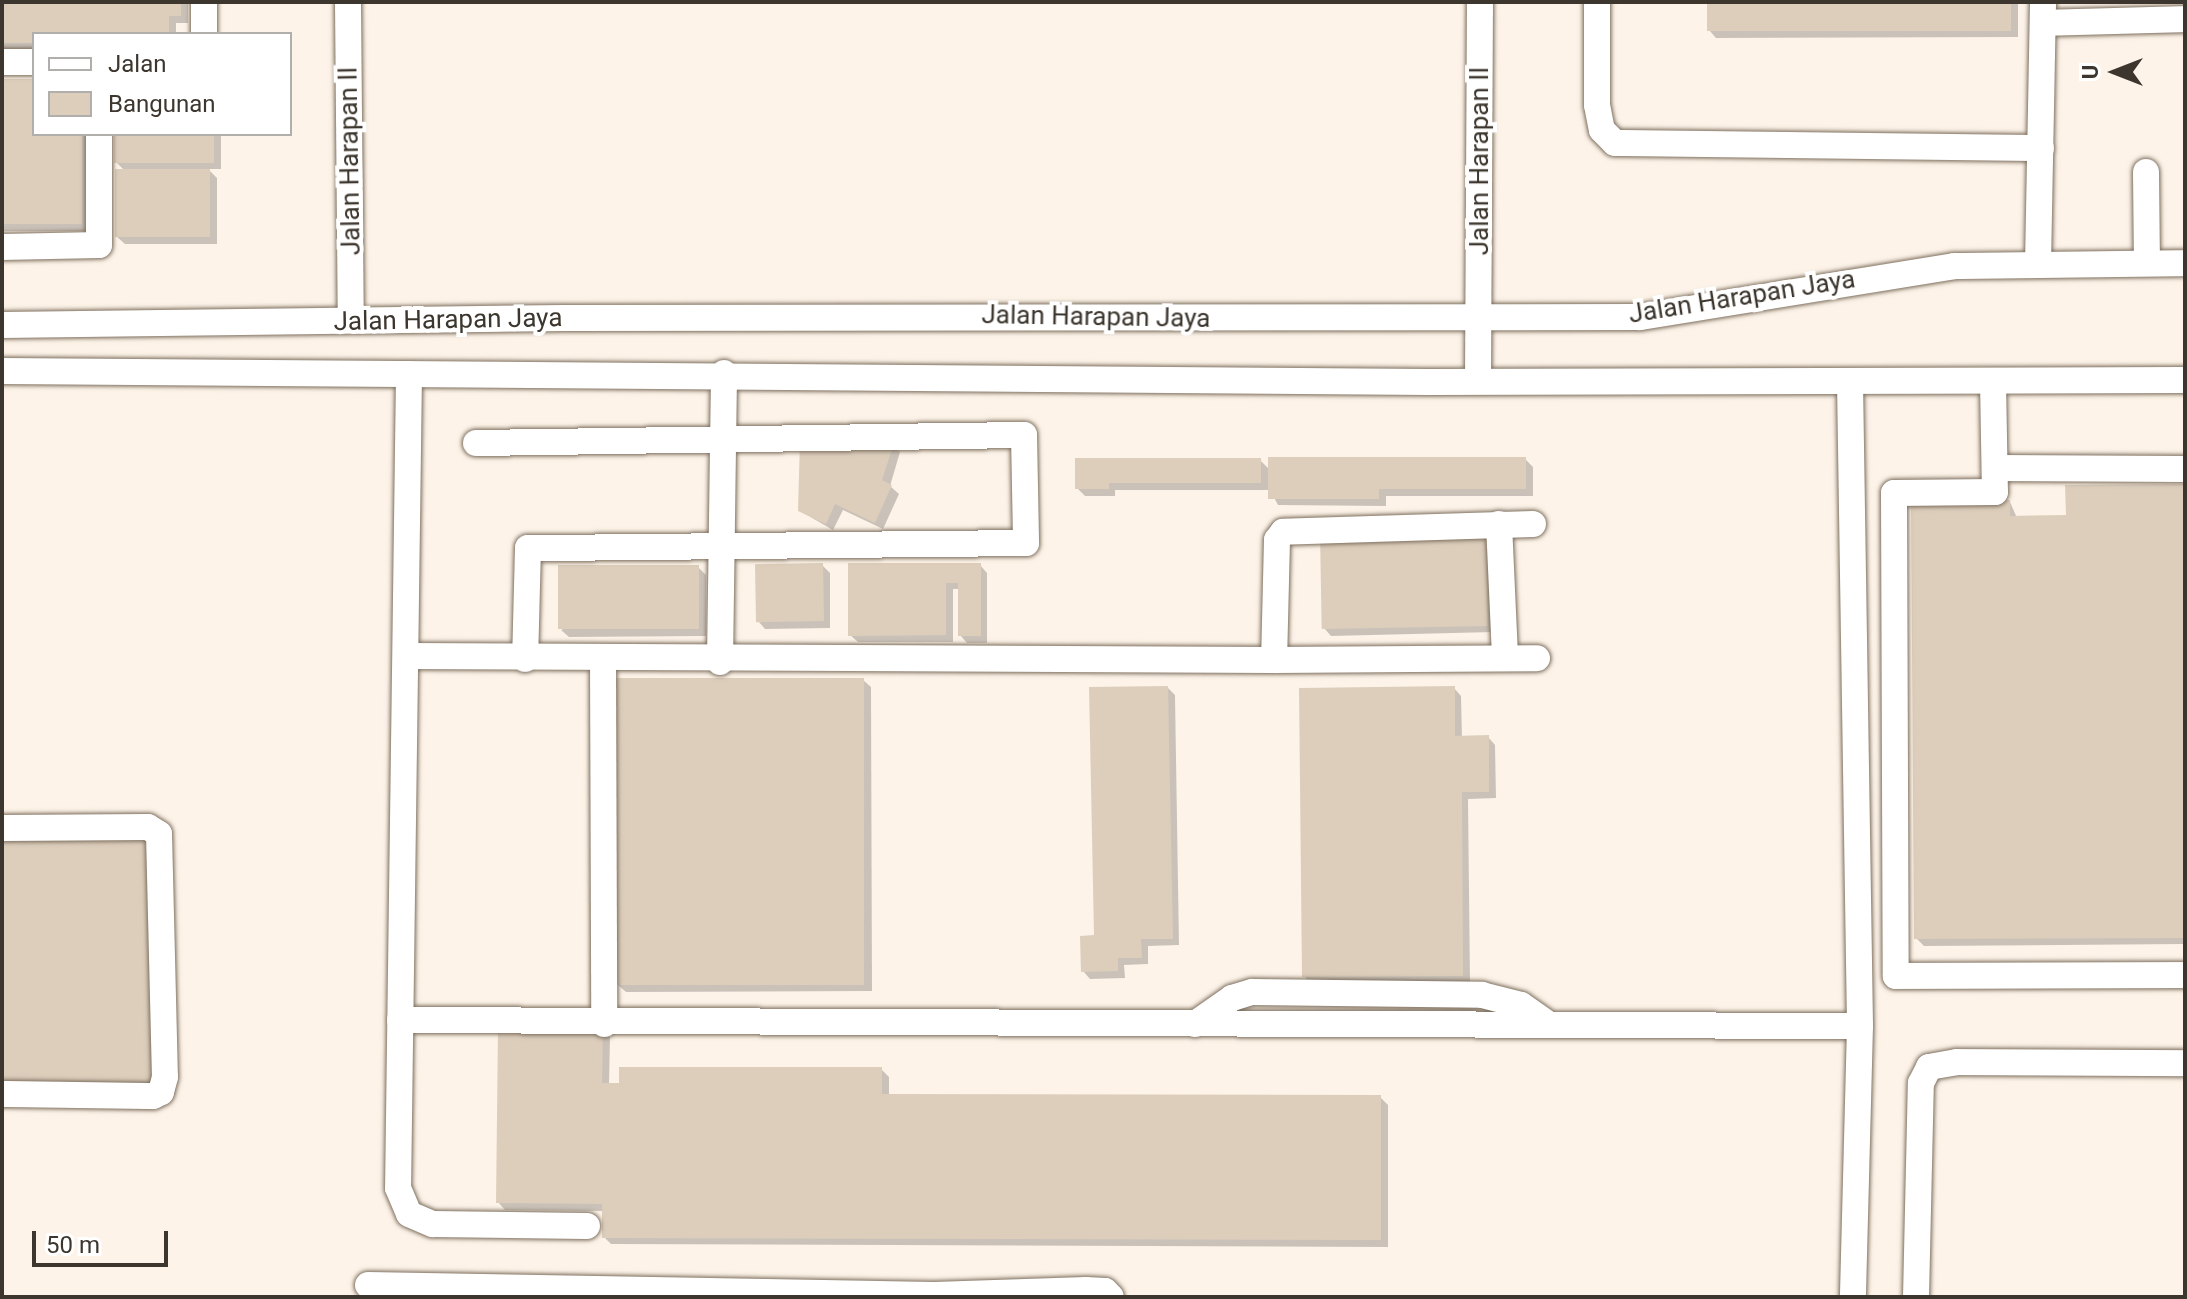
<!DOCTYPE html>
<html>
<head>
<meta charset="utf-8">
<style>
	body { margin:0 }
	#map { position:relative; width:2187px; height:1299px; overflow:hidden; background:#fdf3e8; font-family:Roboto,sans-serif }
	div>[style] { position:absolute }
	.shadow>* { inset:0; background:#0003 }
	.building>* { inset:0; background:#ddcebc; transform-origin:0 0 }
	.roads { filter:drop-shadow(0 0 2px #7e705f) drop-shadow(0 0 2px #7e705f) }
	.minor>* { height:26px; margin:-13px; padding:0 13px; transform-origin:13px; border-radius:13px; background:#fff }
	span { translate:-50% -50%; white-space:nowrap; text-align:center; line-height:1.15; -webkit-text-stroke:8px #fff; paint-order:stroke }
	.street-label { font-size:26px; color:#3c362e }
	.frame { position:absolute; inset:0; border:4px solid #3c362e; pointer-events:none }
	.legend { position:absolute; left:32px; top:32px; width:260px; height:104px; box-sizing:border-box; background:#fff; border:2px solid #b1afab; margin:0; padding:10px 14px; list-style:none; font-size:24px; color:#3c362e }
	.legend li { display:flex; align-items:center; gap:16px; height:40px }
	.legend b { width:40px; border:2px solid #b1afab }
	.north { position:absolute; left:2075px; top:32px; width:80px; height:80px; -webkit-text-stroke:6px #fff; paint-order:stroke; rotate:270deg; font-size:22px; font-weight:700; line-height:32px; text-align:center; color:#3c362e }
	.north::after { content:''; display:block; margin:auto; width:28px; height:36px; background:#3c362e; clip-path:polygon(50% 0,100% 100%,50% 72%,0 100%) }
	.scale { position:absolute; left:32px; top:1231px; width:136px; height:36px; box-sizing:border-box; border:4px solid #3c362e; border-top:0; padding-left:10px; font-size:24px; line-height:28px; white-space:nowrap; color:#3c362e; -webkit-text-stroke:6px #fff; paint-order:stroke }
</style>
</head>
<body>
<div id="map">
	<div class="shadow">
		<i style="clip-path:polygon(2px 2px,188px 2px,188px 23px,176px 23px,176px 34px,34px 34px,34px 50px,2px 50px)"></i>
		<i style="clip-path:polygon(1709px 2px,2018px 2px,2018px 37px,1716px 38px,1709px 30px)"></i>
		<i style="clip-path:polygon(2px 81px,34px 81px,34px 134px,89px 134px,89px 231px,2px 231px)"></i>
		<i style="clip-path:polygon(116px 134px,221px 134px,221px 169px,208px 169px,217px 178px,217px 244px,125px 244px,117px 237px,125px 171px,116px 162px)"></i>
		<i style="clip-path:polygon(893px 445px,900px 452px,890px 486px,899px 494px,883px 529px,843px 510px,833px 530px,800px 511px)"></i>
		<i style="clip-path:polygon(1525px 459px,1533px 467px,1533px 496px,1386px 496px,1386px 506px,1278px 505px,1270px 490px,1115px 490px,1115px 496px,1085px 496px,1077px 488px,1077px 460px,1260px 460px,1270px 470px)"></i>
		<i style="clip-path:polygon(2185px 486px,2185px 944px,1924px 946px,1916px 938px,2010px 502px,2017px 518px,2068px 517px)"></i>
		<i style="clip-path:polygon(1485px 532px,1492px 539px,1494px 632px,1331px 636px,1324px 628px)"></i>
		<i style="clip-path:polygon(822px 565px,830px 573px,830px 628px,765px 629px,758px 621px)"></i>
		<i style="clip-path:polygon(850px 565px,980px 565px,987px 573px,987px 643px,967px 643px,960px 635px,960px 589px,953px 589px,953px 642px,858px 642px,850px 635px)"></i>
		<i style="clip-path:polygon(698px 567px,706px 575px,706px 636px,569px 637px,561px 630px)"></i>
		<i style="clip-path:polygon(863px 680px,871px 687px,872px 991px,626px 992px,618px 985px)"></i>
		<i style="clip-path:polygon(1168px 688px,1175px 695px,1179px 945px,1148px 946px,1148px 964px,1124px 965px,1125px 978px,1090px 979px,1083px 971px)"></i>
		<i style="clip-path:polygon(1454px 688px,1461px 696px,1462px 738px,1488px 737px,1495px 745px,1496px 798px,1468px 799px,1470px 982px,1311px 984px,1304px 976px)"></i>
		<i style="clip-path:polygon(151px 833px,158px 1089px,2px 1089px)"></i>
		<i style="clip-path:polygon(602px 1030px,610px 1037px,609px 1085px,881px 1069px,889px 1077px,889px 1096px,1380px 1097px,1388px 1105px,1388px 1247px,611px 1244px,604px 1237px,604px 1211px,505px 1210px,498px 1202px)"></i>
	</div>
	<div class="building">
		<i style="clip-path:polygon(2px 2px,181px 2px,181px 16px,169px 16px,169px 34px,34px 34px,34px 43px,2px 43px)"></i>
		<i style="left:1707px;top:2px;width:304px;height:29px"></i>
		<i style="clip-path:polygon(2px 79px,34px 79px,34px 134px,82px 134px,82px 224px,2px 224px)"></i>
		<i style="left:114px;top:134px;width:100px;height:29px"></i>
		<i style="left:115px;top:169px;width:95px;height:68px"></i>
		<i style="clip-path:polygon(800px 440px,894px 443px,882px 480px,892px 485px,875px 523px,835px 504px,826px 524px,798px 511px)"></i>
		<i style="clip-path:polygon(1268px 457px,1526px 457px,1526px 489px,1379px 489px,1379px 499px,1268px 499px)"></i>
		<i style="clip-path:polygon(1075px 458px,1261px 458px,1261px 483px,1109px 483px,1109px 489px,1075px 489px)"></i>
		<i style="clip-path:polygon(2185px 484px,2185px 938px,1914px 939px,1911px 501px,2010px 500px,2010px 516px,2066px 515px,2065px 485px)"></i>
		<i style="left:1486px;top:530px;width:96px;height:166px;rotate:89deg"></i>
		<i style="left:823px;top:563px;width:58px;height:68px;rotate:89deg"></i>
		<i style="clip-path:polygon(848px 563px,981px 563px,981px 636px,958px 636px,958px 583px,946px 583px,946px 635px,848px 636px)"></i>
		<i style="left:699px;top:565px;width:64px;height:141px;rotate:90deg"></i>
		<i style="left:615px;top:678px;width:249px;height:307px"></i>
		<i style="clip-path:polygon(1168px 686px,1173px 939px,1141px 939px,1142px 958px,1118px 958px,1118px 971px,1081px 972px,1080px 936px,1094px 935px,1089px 687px)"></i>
		<i style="clip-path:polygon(1455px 686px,1455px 736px,1489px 735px,1489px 792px,1462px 792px,1463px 976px,1302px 977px,1299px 688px)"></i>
		<i style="left:2px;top:831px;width:150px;height:251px"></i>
		<i style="clip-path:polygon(498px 1027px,603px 1028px,602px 1083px,619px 1083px,619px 1067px,882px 1067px,882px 1094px,1381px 1095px,1381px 1240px,602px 1238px,602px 1204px,496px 1203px)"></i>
	</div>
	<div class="roads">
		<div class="minor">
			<i style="left:348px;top:2px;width:318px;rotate:89.5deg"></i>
			<i style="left:1597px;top:2px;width:103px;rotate:90deg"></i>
			<i style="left:1597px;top:105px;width:25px;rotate:79deg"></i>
			<i style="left:1602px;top:130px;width:18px;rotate:45deg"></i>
			<i style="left:1615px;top:143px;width:426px;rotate:0.7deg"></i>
			<i style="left:2044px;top:23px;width:141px;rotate:-1.6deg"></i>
			<i style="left:204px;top:34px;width:32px;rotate:-90deg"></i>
			<i style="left:2px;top:62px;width:32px"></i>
			<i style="left:2146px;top:172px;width:91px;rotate:89.4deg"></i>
			<i style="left:2px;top:247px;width:97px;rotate:-1.2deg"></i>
			<i style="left:99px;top:245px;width:111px;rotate:-90deg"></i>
			<i style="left:2038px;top:264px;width:262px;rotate:-88.9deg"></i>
			<i style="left:2px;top:325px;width:562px;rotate:-0.71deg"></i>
			<i style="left:564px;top:318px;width:1076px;rotate:-0.05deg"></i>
			<i style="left:1640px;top:317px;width:318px;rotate:-9.2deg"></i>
			<i style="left:1954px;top:266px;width:231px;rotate:-0.7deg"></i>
			<i style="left:2px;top:371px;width:1427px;rotate:0.44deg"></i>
			<i style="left:1429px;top:382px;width:756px;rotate:-0.15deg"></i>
			<i style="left:409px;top:374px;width:814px;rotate:90.77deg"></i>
			<i style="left:398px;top:1188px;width:28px;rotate:67deg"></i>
			<i style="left:409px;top:1214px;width:26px;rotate:23deg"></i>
			<i style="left:433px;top:1224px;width:154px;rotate:0.7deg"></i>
			<i style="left:1478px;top:380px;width:378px;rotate:-89.7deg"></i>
			<i style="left:1993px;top:381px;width:111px;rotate:89deg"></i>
			<i style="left:1995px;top:492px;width:101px;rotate:179.4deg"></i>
			<i style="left:1894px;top:493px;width:483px;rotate:89.8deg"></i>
			<i style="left:1896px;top:976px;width:289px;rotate:-0.2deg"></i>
			<i style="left:1850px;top:382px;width:644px;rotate:89.11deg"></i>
			<i style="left:1860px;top:1026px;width:271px;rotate:91.5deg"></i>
			<i style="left:476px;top:443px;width:548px;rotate:-0.84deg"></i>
			<i style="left:1024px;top:435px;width:108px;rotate:88.9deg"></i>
			<i style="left:1026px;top:543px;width:498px;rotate:179.4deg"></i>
			<i style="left:528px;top:548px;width:111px;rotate:91.5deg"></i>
			<i style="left:1996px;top:468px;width:189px;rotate:0.3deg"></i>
			<i style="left:1499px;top:524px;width:134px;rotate:87.4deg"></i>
			<i style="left:1533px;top:524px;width:250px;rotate:178.2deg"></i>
			<i style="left:1283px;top:532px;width:10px;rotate:127deg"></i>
			<i style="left:1277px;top:540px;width:120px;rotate:91.4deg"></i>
			<i style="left:1274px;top:660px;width:263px;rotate:-0.4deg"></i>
			<i style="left:406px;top:656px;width:868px;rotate:0.26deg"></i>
			<i style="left:603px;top:661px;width:363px;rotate:89.8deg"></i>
			<i style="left:720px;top:662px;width:289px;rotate:-89.2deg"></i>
			<i style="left:2px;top:828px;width:146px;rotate:-0.4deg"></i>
			<i style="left:148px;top:827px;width:13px;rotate:32deg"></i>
			<i style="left:159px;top:834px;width:243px;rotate:88.6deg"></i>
			<i style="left:165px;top:1077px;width:16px;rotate:105deg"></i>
			<i style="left:161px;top:1092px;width:9px;rotate:153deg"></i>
			<i style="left:153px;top:1096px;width:151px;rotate:-179.2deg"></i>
			<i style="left:400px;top:1020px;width:1460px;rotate:0.24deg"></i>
			<i style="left:1195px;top:1024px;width:45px;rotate:-35.1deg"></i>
			<i style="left:1232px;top:998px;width:21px;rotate:-17deg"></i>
			<i style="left:1252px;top:992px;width:230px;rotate:0.7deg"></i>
			<i style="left:1482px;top:995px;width:40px;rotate:14.4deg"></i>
			<i style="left:1521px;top:1005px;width:33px;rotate:35deg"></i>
			<i style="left:368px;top:1285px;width:566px;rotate:1.01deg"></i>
			<i style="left:934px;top:1295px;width:152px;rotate:-1.9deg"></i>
			<i style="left:1086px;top:1290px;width:19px;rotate:3deg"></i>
			<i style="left:1105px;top:1291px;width:8px;rotate:45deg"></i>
			<i style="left:1916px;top:1297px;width:214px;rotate:-88.7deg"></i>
			<i style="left:1921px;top:1083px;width:18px;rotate:-63deg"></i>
			<i style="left:1929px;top:1067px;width:28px;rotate:-10deg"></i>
			<i style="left:1957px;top:1062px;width:228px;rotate:0.3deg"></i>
		</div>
	</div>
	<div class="street-label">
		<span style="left:350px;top:161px;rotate:-91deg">Jalan Harapan II</span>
		<span style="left:1480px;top:161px;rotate:-90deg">Jalan Harapan II</span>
		<span style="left:1742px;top:297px;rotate:-9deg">Jalan Harapan Jaya</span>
		<span style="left:1096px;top:317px;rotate:1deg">Jalan Harapan Jaya</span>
		<span style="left:448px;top:320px;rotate:-1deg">Jalan Harapan Jaya</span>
	</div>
	<div class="frame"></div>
	<ul class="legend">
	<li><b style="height:10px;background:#fff"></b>Jalan</li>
	<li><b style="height:22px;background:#ddcebc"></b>Bangunan</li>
	</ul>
	<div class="north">U</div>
	<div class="scale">50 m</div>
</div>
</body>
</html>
